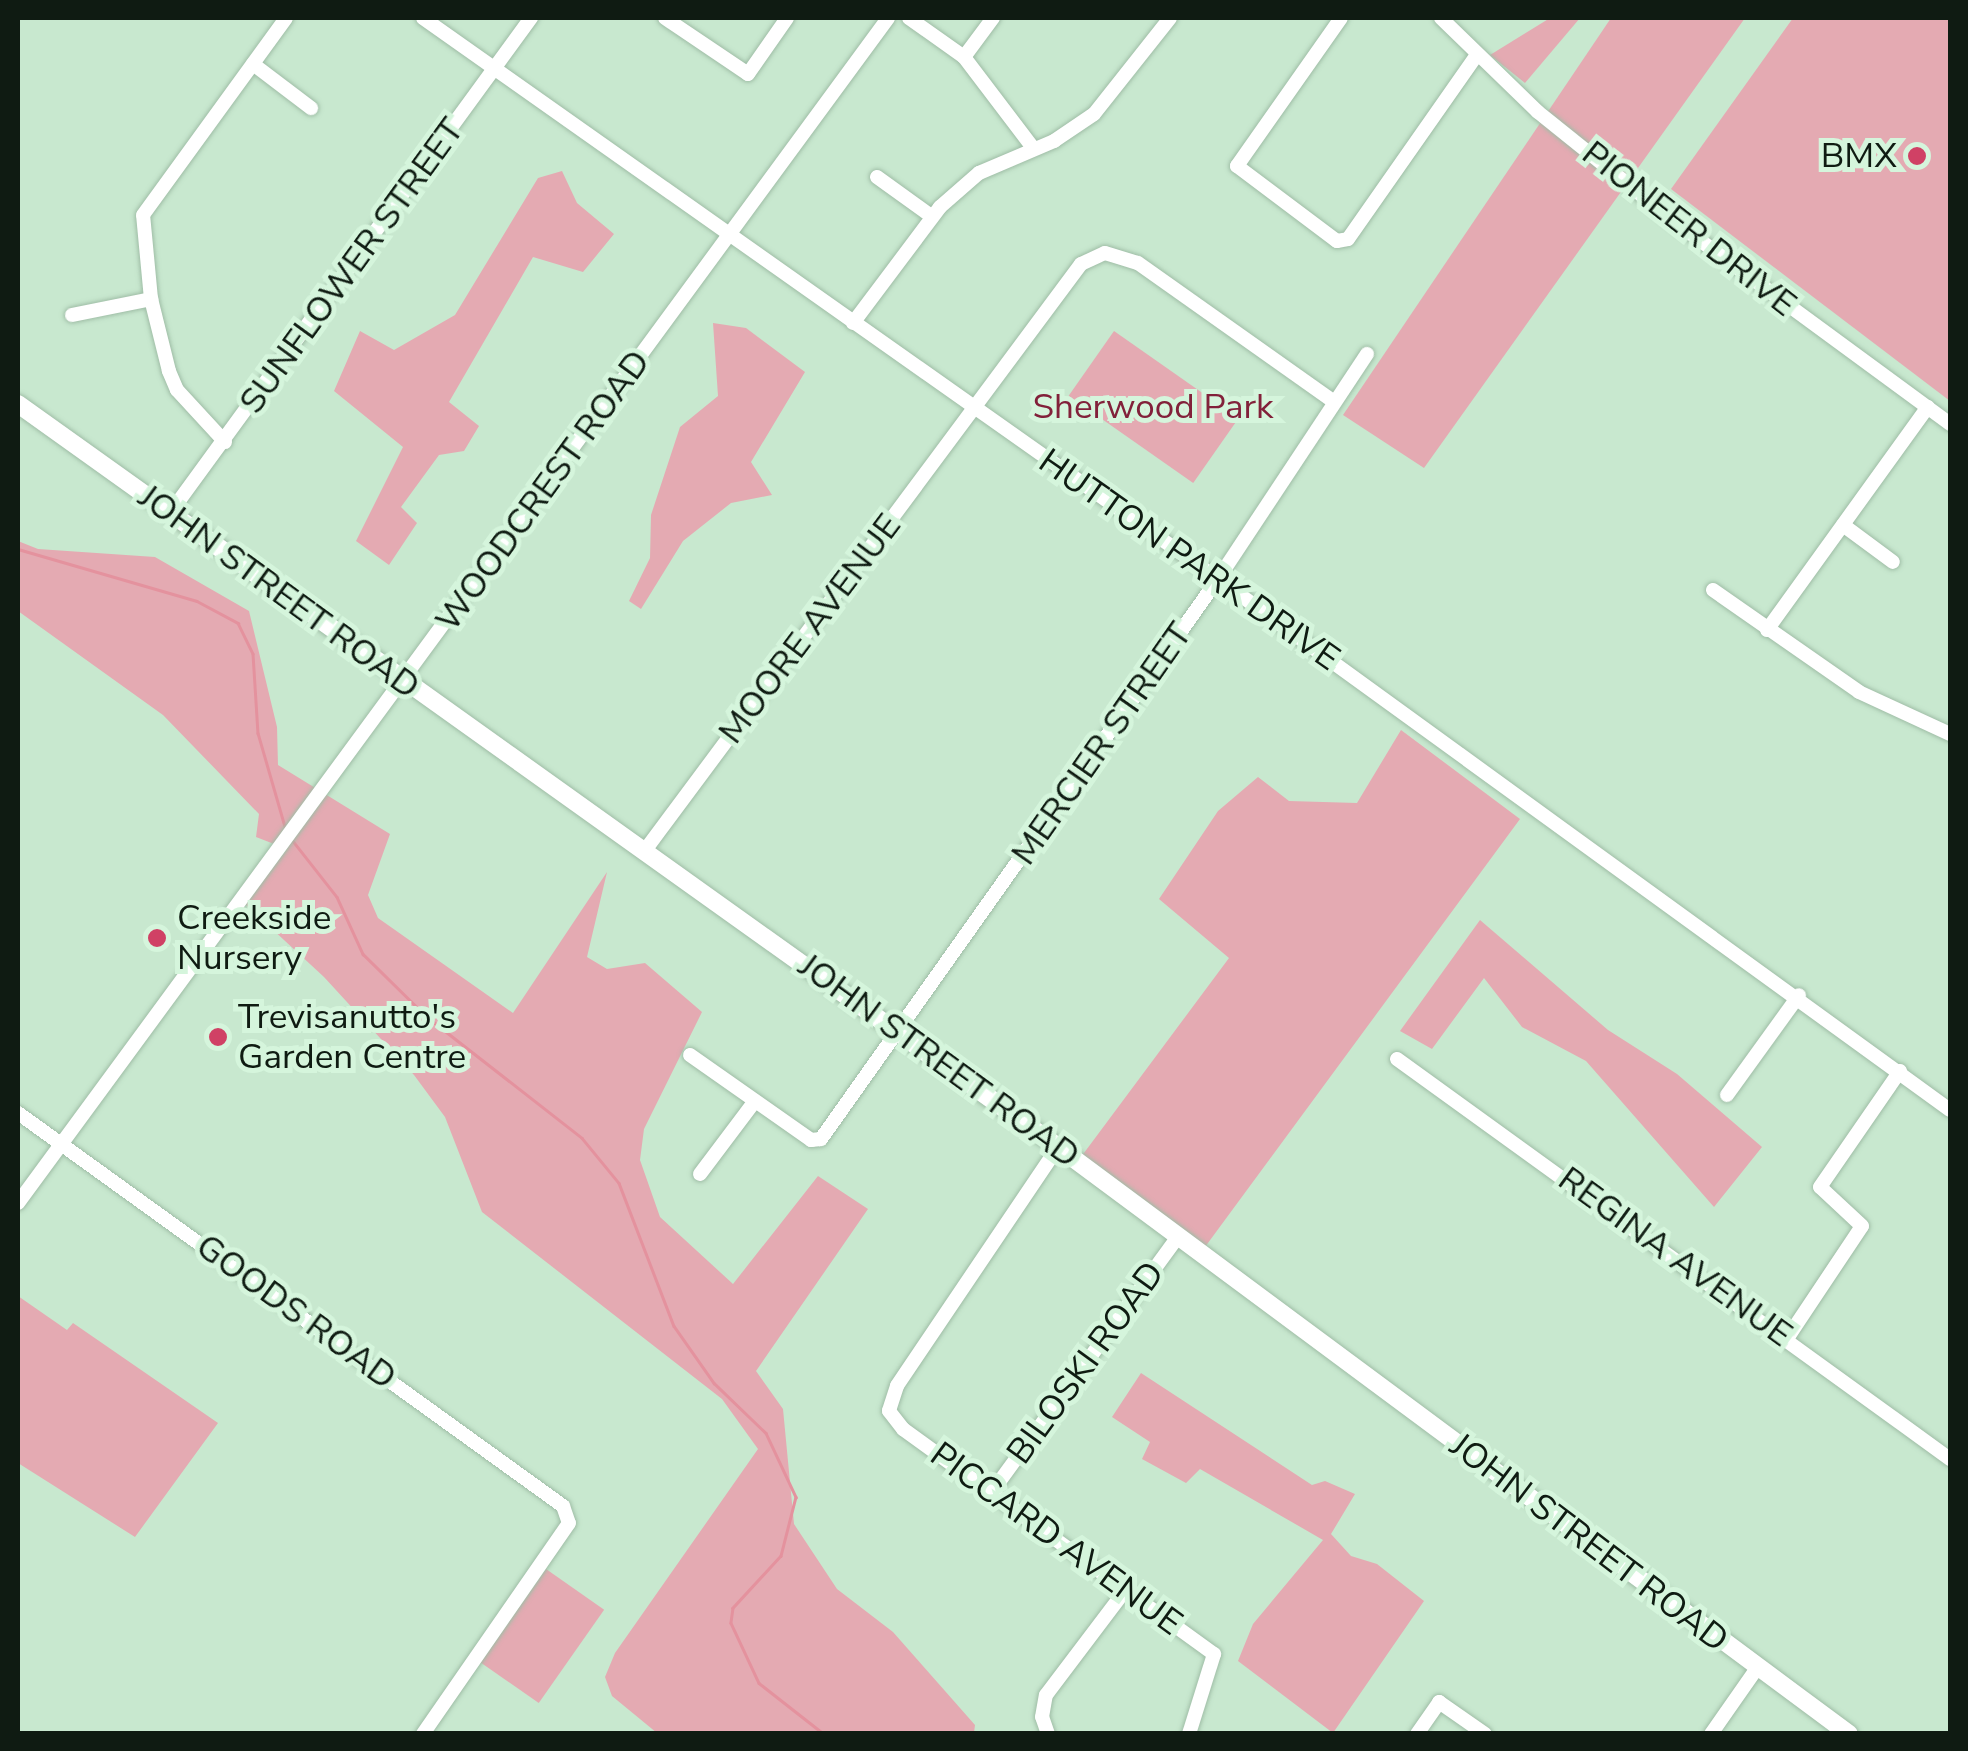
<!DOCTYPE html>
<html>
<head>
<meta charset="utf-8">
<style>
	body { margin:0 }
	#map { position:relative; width:1968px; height:1751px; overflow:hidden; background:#c8e8cf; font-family:"Nunito Sans",sans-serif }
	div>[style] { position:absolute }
	.green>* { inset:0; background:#e4aab2; transform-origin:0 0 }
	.stream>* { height:2.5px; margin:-1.25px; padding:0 1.25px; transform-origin:1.25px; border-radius:1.25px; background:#e4929e }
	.roads { filter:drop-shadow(0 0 2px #9fbda6) drop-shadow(0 0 2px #9fbda6) }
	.minor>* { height:14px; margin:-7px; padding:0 7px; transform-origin:7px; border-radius:7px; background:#fff }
	.major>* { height:18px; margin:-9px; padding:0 9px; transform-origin:9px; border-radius:9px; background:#fff }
	.dots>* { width:28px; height:28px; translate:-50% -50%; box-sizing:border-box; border:5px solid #d5f5dc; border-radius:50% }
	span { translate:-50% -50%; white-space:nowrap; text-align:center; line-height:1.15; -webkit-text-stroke:10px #d5f5dc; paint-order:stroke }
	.poi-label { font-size:35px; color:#0f1b12 }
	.right { translate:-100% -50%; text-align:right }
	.left { translate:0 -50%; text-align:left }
	.street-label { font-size:35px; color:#0f1b12 }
	.park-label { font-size:35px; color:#82213a }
	.frame { position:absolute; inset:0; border:20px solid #0f1b12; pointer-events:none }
</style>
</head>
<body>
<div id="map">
	<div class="green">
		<i style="clip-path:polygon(1550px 18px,1580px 18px,1525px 83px,1490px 55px)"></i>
		<i style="clip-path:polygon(1611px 18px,1745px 18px,1424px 468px,1343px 415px)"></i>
		<i style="clip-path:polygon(1793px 18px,1950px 18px,1950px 401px,1671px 189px)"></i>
		<i style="clip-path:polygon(562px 171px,577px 203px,614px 234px,583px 272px,533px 257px,449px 402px,479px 426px,464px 451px,439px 455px,401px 507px,417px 523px,389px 565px,356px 541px,403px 447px,334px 391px,360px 331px,394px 350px,455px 315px,538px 178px)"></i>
		<i style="clip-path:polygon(713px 323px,746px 328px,805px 372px,751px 462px,772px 495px,731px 503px,683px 541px,641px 609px,629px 601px,650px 558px,651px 515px,680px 427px,718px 396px)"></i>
		<i style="left:1114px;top:331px;width:152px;height:79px;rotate:35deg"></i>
		<i style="clip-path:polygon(18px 541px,38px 549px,155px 557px,249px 611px,277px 727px,278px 765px,390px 834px,368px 895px,378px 918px,513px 1013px,607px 872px,587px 957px,607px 969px,645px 963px,702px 1012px,644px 1129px,640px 1160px,660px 1217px,733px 1284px,818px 1176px,868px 1209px,756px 1371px,783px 1409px,794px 1524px,837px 1589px,893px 1632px,975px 1725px,974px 1733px,657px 1733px,612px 1696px,605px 1677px,615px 1653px,758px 1449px,722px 1399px,482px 1212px,445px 1117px,414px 1075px,324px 977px,245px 904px,287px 849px,256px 837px,259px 814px,163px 715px,18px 611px)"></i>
		<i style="clip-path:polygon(1401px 730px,1520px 819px,1205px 1247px,1081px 1157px,1229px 958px,1159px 899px,1218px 811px,1258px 777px,1289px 801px,1357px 803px)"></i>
		<i style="clip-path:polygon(1480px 920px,1608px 1030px,1677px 1074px,1762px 1147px,1714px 1207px,1586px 1061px,1522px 1027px,1484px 978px,1432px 1049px,1400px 1031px)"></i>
		<i style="clip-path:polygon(18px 1296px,67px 1330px,73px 1323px,218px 1423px,135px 1537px,18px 1463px)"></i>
		<i style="clip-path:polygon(1141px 1373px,1312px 1485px,1325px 1481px,1355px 1494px,1331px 1534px,1351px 1556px,1377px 1564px,1424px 1601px,1333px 1733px,1238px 1661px,1253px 1624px,1323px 1540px,1200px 1469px,1186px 1483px,1142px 1459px,1150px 1442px,1112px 1417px)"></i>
		<i style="left:546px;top:1569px;width:71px;height:114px;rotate:35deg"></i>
	</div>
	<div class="stream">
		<i style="left:18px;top:549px;width:186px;rotate:16.2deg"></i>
		<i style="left:197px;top:601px;width:47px;rotate:28.2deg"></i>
		<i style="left:238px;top:623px;width:34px;rotate:64deg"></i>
		<i style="left:253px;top:654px;width:79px;rotate:86.4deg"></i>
		<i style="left:258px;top:733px;width:101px;rotate:73.9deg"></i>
		<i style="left:293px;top:841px;width:71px;rotate:51.8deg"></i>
		<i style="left:337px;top:897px;width:63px;rotate:65.5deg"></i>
		<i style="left:363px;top:954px;width:88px;rotate:44.5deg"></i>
		<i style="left:426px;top:1016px;width:198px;rotate:38deg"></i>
		<i style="left:582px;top:1138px;width:58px;rotate:50.6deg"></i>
		<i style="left:619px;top:1183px;width:153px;rotate:69deg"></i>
		<i style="left:674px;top:1326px;width:70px;rotate:54.9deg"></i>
		<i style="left:714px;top:1383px;width:72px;rotate:43.9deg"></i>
		<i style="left:766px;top:1433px;width:71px;rotate:64.9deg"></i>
		<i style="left:796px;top:1497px;width:61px;rotate:104.3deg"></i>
		<i style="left:781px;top:1556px;width:71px;rotate:132.7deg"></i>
		<i style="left:733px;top:1608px;width:15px;rotate:98deg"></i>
		<i style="left:731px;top:1623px;width:66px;rotate:65deg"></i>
		<i style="left:759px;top:1683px;width:83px;rotate:38.1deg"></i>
	</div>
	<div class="roads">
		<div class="minor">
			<i style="left:423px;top:18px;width:973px;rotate:35.21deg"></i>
			<i style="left:1218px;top:579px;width:904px;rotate:35.96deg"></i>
			<i style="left:665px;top:18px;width:100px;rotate:34deg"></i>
			<i style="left:748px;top:74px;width:68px;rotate:-55.1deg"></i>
			<i style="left:909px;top:18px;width:67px;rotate:35.3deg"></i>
			<i style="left:964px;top:57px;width:114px;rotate:52.8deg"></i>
			<i style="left:1341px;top:18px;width:181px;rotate:125.1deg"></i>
			<i style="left:1237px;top:166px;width:125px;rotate:36.9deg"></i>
			<i style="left:1337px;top:241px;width:11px;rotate:-10deg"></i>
			<i style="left:1348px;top:239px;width:223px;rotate:-55deg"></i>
			<i style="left:1441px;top:18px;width:135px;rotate:44.1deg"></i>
			<i style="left:1538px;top:112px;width:171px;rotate:38.8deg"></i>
			<i style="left:1671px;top:219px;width:346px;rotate:36.3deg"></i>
			<i style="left:964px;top:57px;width:49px;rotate:-53.4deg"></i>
			<i style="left:253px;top:64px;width:73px;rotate:37.2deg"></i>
			<i style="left:877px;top:177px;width:67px;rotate:35.8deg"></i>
			<i style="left:72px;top:315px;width:81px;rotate:-11.4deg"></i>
			<i style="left:853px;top:323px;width:145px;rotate:-53.1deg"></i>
			<i style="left:940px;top:207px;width:52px;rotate:-41.1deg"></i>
			<i style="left:979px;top:173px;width:82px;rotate:-23.1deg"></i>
			<i style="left:1054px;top:141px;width:48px;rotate:-34deg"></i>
			<i style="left:1094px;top:114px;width:122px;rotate:-51.6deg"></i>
			<i style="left:225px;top:442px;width:71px;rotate:-132.7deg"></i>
			<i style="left:177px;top:390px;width:21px;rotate:-113deg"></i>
			<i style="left:169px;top:371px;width:74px;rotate:-104deg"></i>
			<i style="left:151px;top:299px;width:84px;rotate:-95.4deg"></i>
			<i style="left:143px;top:215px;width:243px;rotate:-54deg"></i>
			<i style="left:170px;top:513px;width:613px;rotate:-53.9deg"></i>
			<i style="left:1843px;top:525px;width:62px;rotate:36.5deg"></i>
			<i style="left:1713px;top:590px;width:178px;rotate:34.9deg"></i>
			<i style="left:1859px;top:692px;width:100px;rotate:24.8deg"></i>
			<i style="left:1767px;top:630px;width:275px;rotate:-54.2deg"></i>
			<i style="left:646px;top:849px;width:729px;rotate:-53.37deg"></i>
			<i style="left:1081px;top:264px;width:26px;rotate:-25deg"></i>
			<i style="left:1105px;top:253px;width:34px;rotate:17deg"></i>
			<i style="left:1138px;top:263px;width:240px;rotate:35.3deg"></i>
			<i style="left:690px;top:1055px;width:148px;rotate:35.1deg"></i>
			<i style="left:811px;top:1140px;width:10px;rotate:-6deg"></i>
			<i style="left:821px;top:1139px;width:686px;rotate:-54.67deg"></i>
			<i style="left:1218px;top:579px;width:270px;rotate:-56.5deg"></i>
			<i style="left:1397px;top:1059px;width:683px;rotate:35.88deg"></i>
			<i style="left:1727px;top:1095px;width:123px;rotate:-54.2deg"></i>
			<i style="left:18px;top:1113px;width:672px;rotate:35.8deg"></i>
			<i style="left:563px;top:1506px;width:18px;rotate:71deg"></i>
			<i style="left:569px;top:1523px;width:257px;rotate:124.7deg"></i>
			<i style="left:1058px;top:1147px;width:288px;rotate:124deg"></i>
			<i style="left:897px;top:1386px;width:26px;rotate:108deg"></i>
			<i style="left:889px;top:1411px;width:23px;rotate:52deg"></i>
			<i style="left:903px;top:1429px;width:384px;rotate:35.9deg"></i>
			<i style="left:1214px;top:1654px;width:84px;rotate:107.4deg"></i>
			<i style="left:700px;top:1174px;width:91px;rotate:-53deg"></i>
			<i style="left:18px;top:1203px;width:1470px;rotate:-53.71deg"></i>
			<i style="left:1788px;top:1337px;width:133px;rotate:-56.3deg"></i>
			<i style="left:1862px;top:1226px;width:57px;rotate:-137.1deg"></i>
			<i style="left:1820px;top:1187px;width:141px;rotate:-55.4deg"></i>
			<i style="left:994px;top:1489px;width:312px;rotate:-53.9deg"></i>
			<i style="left:1048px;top:1734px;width:18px;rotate:-109deg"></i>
			<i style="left:1042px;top:1717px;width:22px;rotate:-80deg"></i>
			<i style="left:1046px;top:1695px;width:134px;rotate:-52.9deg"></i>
			<i style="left:1417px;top:1734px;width:39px;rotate:-55deg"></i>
			<i style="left:1439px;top:1702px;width:56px;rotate:34.8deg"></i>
			<i style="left:1711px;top:1734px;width:80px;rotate:-55.1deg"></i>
		</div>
		<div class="major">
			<i style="left:18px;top:404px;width:1278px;rotate:35.54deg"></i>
			<i style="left:1058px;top:1147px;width:985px;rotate:36.58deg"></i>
		</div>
	</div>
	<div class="dots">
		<i style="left:1917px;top:156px;background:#d04165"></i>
		<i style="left:157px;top:938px;background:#d04165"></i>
		<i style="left:218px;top:1037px;background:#d04165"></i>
	</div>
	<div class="poi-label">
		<span class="right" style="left:1897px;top:156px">BMX</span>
		<span class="left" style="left:177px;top:938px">Creekside<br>Nursery</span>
		<span class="left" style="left:238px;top:1037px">Trevisanutto's<br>Garden Centre</span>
	</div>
	<div class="street-label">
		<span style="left:1689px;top:229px;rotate:38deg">PIONEER DRIVE</span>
		<span style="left:352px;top:266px;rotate:-54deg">SUNFLOWER STREET</span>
		<span style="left:543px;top:491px;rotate:-54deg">WOODCREST ROAD</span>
		<span style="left:1189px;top:560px;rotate:35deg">HUTTON PARK DRIVE</span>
		<span style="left:279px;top:592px;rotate:36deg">JOHN STREET ROAD</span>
		<span style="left:810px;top:629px;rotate:-53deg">MOORE AVENUE</span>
		<span style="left:1102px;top:744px;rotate:-55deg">MERCIER STREET</span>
		<span style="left:939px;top:1061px;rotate:36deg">JOHN STREET ROAD</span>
		<span style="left:1675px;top:1257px;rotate:36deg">REGINA AVENUE</span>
		<span style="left:296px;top:1312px;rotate:36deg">GOODS ROAD</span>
		<span style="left:1086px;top:1363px;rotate:-54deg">BILOSKI ROAD</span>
		<span style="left:1056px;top:1539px;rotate:36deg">PICCARD AVENUE</span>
		<span style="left:1589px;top:1543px;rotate:37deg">JOHN STREET ROAD</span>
	</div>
	<div class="park-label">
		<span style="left:1153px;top:407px">Sherwood Park</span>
	</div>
	<div class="frame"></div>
</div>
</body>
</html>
